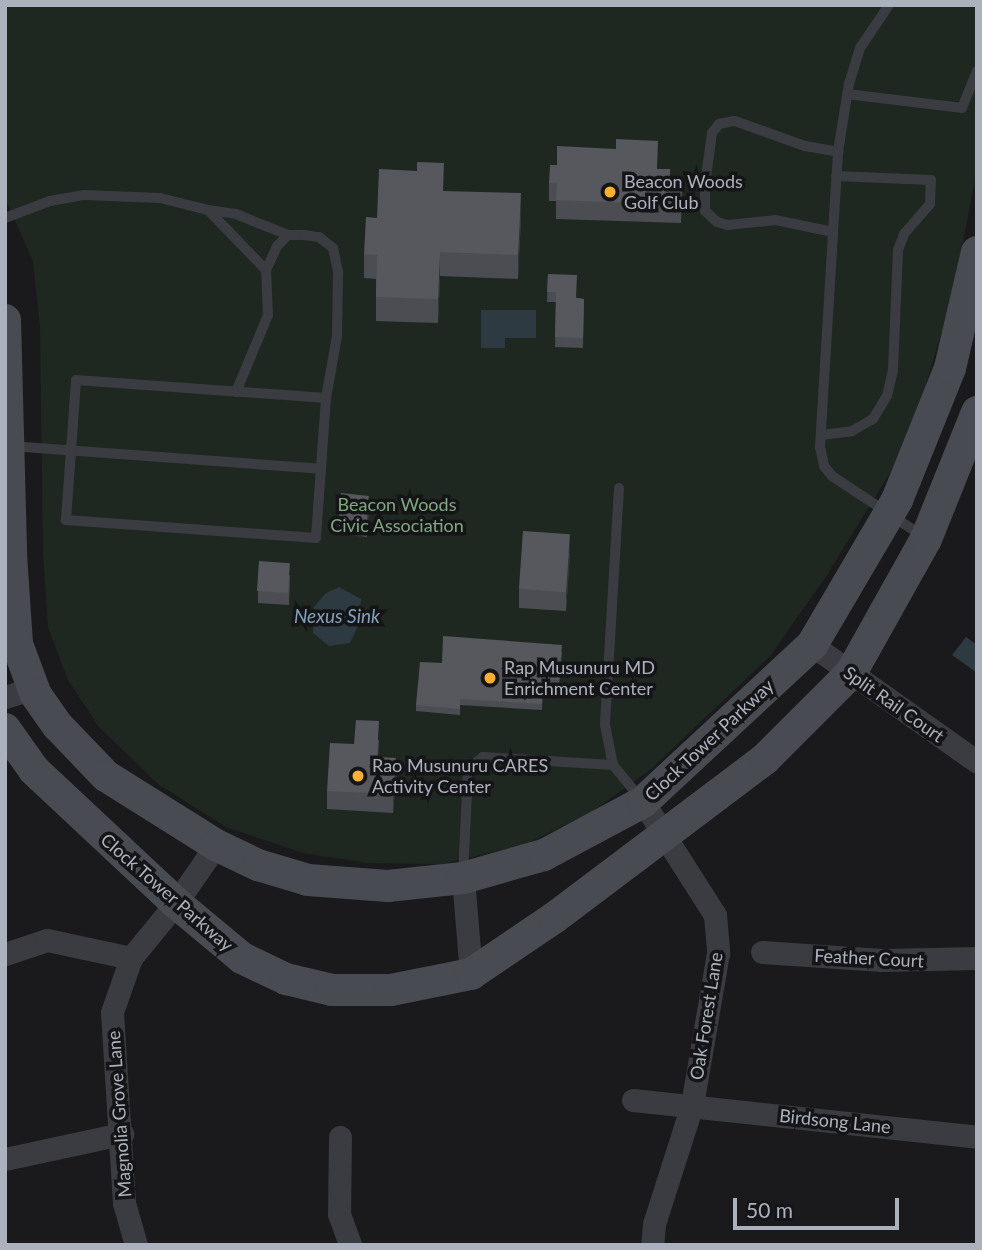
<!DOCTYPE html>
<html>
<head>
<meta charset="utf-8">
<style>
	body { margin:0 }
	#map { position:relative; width:982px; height:1250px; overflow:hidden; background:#1a1a1d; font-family:Lato,sans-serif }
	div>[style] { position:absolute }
	.green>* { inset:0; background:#1f2820 }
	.water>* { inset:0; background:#2e3a42 }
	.lane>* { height:10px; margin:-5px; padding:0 5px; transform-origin:5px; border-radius:5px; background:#3b3c42 }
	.street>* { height:23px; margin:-11.5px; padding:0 11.5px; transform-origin:11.5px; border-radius:11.5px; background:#3b3c42 }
	.secondary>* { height:32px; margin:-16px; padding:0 16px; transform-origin:16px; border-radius:16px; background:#484b52 }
	.wall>* { inset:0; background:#4b4d52 }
	.shaded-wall>* { inset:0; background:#333438 }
	.building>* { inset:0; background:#56585e; transform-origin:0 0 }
	.dots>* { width:19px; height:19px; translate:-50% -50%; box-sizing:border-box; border:4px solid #151518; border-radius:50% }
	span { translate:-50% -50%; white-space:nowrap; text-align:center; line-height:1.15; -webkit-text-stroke:7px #151518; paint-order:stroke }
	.poi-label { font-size:18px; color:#acb2bd }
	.left { translate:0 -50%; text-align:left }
	.park-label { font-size:18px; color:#81a982 }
	.street-label { font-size:18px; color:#acb2bd }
	.water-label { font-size:19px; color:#81a2ba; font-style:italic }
	.frame { position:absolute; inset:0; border:7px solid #acb2bd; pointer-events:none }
	.scale { position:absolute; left:733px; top:1198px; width:166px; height:32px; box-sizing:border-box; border:4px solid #acb2bd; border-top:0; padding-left:9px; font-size:21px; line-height:24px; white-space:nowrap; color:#acb2bd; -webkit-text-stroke:5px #151518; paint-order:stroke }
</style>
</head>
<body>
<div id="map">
	<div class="green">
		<i style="clip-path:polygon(5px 5px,977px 5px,977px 170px,952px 297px,924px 391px,891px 471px,825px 578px,770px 656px,651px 769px,593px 811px,524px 845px,441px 864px,368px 863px,303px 853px,226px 827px,158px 784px,99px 727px,68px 680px,48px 627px,43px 553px,40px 327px,33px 261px,5px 198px)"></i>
	</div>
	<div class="water">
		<i style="clip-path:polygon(481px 310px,536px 310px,536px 338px,505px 338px,505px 348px,481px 348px)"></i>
		<i style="clip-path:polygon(339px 587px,361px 599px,359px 624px,350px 643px,329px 646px,313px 633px,314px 607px,326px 593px)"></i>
		<i style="clip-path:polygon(966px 637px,977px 645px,977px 673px,952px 655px)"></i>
	</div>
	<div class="lane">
		<i style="left:889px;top:5px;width:52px;rotate:124deg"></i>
		<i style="left:860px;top:48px;width:37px;rotate:107deg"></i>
		<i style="left:849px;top:83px;width:70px;rotate:99.1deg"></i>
		<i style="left:838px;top:152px;width:296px;rotate:93.5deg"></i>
		<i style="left:820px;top:447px;width:19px;rotate:78deg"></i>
		<i style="left:824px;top:466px;width:13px;rotate:51deg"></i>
		<i style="left:832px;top:476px;width:110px;rotate:33.5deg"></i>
		<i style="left:847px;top:94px;width:116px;rotate:6.9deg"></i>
		<i style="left:962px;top:108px;width:40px;rotate:-68deg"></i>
		<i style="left:5px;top:218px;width:48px;rotate:-20.7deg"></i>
		<i style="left:50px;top:201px;width:35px;rotate:-10deg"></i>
		<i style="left:84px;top:195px;width:76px;rotate:2.3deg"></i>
		<i style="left:160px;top:198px;width:49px;rotate:14deg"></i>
		<i style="left:833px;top:232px;width:58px;rotate:-168.1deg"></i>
		<i style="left:776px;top:220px;width:49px;rotate:174.2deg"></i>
		<i style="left:727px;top:225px;width:10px;rotate:-163deg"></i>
		<i style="left:717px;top:222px;width:16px;rotate:-137deg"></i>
		<i style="left:705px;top:211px;width:27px;rotate:-90deg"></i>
		<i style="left:705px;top:184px;width:51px;rotate:-82.2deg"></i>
		<i style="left:712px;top:133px;width:11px;rotate:-52deg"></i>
		<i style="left:719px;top:124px;width:16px;rotate:-11deg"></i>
		<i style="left:735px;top:121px;width:74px;rotate:19.7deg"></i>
		<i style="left:805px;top:146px;width:34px;rotate:10deg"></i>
		<i style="left:266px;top:270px;width:83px;rotate:-134deg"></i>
		<i style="left:208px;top:210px;width:28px;rotate:8deg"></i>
		<i style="left:236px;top:214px;width:56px;rotate:22deg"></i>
		<i style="left:76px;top:380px;width:251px;rotate:4.1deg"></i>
		<i style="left:326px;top:398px;width:140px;rotate:94.1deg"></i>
		<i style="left:316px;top:538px;width:251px;rotate:-175.9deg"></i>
		<i style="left:66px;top:520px;width:140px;rotate:-85.9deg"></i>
		<i style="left:236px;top:392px;width:83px;rotate:-67.4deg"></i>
		<i style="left:268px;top:315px;width:45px;rotate:-92.5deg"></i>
		<i style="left:266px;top:270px;width:26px;rotate:-65deg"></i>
		<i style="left:277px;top:246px;width:16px;rotate:-45deg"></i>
		<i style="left:288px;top:235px;width:16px"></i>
		<i style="left:304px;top:235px;width:15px;rotate:8deg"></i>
		<i style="left:319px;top:237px;width:18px;rotate:38deg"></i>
		<i style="left:333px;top:248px;width:25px;rotate:78deg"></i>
		<i style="left:338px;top:272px;width:64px;rotate:90.9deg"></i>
		<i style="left:337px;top:336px;width:63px;rotate:100.1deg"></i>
		<i style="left:821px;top:435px;width:31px;rotate:-7deg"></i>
		<i style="left:852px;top:431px;width:24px;rotate:-30deg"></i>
		<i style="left:873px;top:419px;width:27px;rotate:-59deg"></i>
		<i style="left:887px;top:396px;width:27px;rotate:-77deg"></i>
		<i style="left:893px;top:370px;width:120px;rotate:-87.6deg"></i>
		<i style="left:898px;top:250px;width:17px;rotate:-69deg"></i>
		<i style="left:904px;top:234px;width:40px;rotate:-49deg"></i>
		<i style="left:930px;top:204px;width:24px;rotate:-88deg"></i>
		<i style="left:931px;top:180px;width:95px;rotate:-177.6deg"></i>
		<i style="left:10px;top:446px;width:312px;rotate:4.2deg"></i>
		<i style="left:619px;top:488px;width:237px;rotate:93.4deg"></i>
		<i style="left:605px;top:725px;width:41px;rotate:78.7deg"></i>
		<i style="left:613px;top:765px;width:44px;rotate:50.5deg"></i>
		<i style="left:463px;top:876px;width:107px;rotate:-87.3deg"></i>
		<i style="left:468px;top:769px;width:19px;rotate:-39deg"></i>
		<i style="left:483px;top:757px;width:130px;rotate:3.5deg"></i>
	</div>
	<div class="street">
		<i style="left:812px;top:645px;width:202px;rotate:35.3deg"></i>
		<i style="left:5px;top:697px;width:28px;rotate:-17deg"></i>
		<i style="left:643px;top:802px;width:134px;rotate:57.5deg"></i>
		<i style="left:715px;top:915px;width:38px;rotate:85deg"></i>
		<i style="left:718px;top:953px;width:154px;rotate:99.7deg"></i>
		<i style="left:692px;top:1105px;width:125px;rotate:107.7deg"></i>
		<i style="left:654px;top:1224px;width:21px;rotate:95deg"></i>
		<i style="left:463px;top:878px;width:96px;rotate:85.2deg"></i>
		<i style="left:762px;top:952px;width:120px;rotate:3.8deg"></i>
		<i style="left:882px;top:960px;width:95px;rotate:-1.2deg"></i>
		<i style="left:5px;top:954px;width:44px;rotate:-18.4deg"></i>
		<i style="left:47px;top:940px;width:86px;rotate:12.1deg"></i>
		<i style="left:633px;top:1100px;width:346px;rotate:6.1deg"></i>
		<i style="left:340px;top:1137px;width:77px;rotate:90.7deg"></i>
		<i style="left:339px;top:1214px;width:33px;rotate:70deg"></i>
		<i style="left:5px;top:1159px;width:120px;rotate:-12.1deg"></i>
		<i style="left:136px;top:1245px;width:44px;rotate:-105.9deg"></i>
		<i style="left:124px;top:1203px;width:191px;rotate:-93.6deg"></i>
		<i style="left:112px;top:1012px;width:57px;rotate:-70.6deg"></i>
		<i style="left:131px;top:958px;width:71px;rotate:-50.7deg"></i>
		<i style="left:176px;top:903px;width:70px;rotate:-55.4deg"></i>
	</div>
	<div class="secondary">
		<i style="left:5px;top:320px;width:235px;rotate:88.5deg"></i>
		<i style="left:11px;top:555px;width:89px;rotate:86.1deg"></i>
		<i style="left:17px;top:644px;width:54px;rotate:69.6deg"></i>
		<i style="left:36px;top:695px;width:38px;rotate:55deg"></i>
		<i style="left:58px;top:726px;width:69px;rotate:46.2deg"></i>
		<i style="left:106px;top:776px;width:130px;rotate:32.1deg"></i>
		<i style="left:216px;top:845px;width:47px;rotate:25.5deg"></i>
		<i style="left:258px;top:865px;width:52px;rotate:16.7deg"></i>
		<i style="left:308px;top:880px;width:80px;rotate:4.3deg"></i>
		<i style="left:388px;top:886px;width:75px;rotate:-6.1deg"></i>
		<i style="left:463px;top:878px;width:84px;rotate:-15.9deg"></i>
		<i style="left:544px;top:855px;width:112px;rotate:-28.2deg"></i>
		<i style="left:643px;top:802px;width:231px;rotate:-42.9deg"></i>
		<i style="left:812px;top:645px;width:168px;rotate:-59.6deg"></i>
		<i style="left:897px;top:500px;width:142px;rotate:-68.1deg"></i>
		<i style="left:950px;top:368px;width:119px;rotate:-76.9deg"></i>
		<i style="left:5px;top:729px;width:50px;rotate:54.7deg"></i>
		<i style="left:34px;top:770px;width:195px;rotate:43.1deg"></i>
		<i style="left:176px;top:903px;width:86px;rotate:39.8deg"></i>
		<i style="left:242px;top:958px;width:49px;rotate:25.5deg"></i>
		<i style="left:286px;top:979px;width:47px;rotate:13.4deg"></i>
		<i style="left:332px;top:990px;width:59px"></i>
		<i style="left:391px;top:990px;width:82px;rotate:-11.3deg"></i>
		<i style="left:471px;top:974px;width:100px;rotate:-34deg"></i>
		<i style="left:554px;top:918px;width:264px;rotate:-37deg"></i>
		<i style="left:765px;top:759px;width:122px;rotate:-45deg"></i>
		<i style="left:851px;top:673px;width:154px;rotate:-60.8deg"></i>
		<i style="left:926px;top:539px;width:137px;rotate:-68.1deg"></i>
	</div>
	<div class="wall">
		<i style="clip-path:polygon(658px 169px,670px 179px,682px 180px,681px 223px,556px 219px,556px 201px,549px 201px,549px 183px)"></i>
		<i style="clip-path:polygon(444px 191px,521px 217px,518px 279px,440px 276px,438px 323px,376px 321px,376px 279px,364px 278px,364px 254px,377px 218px)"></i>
		<i style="clip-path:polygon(548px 274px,577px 298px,584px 299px,583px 348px,555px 347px,556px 302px,547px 302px)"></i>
		<i style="clip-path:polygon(369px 508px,367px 537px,339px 534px,339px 522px)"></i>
		<i style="clip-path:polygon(570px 552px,566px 611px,519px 608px,519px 589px)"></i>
		<i style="clip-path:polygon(290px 575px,289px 605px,258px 603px,258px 591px)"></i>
		<i style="clip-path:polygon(562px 652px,559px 687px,543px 686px,542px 710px,460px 705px,460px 715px,416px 711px,416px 705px,442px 663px)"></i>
		<i style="clip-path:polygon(379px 740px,378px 757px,396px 776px,393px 813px,327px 809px,327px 791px,354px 744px)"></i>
	</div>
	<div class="shaded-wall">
		<i style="clip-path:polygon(521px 193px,521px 217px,518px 279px,518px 255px)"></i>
		<i style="clip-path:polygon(440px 252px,440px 276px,438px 323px,438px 299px)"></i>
		<i style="clip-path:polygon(369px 496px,369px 508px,367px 537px,367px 524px)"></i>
		<i style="clip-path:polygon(570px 534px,570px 552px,566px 611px,566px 593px)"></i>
		<i style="clip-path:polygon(396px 758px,396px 776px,393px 813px,393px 794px)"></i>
	</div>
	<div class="building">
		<i style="clip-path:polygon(616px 139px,658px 141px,657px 169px,670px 169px,670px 179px,682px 180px,681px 205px,556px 200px,557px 183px,549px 183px,550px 165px,557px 165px,557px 146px,616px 149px)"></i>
		<i style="clip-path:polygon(417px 162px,444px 163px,443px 191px,521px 193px,518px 255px,440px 252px,438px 299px,376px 297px,377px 255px,364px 254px,366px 217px,377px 218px,379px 169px,417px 171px)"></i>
		<i style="clip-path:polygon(548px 274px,577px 275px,576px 298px,584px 299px,583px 338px,555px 337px,556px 292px,547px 292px)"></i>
		<i style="left:341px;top:493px;width:28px;height:29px;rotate:6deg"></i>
		<i style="left:523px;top:531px;width:47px;height:58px;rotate:4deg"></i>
		<i style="left:259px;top:561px;width:31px;height:30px;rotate:4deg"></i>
		<i style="clip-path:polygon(443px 636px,562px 645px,559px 680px,543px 679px,542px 704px,460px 699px,460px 709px,416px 705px,420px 662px,442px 663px)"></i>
		<i style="clip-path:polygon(356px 720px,379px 721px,377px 757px,396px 758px,393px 794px,327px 791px,330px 743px,354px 744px)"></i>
	</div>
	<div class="dots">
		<i style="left:610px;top:192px;background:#ffb030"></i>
		<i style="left:490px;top:678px;background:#ffb030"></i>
		<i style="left:358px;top:776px;background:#ffb030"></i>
	</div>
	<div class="poi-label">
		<span class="left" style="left:624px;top:192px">Beacon Woods<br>Golf Club</span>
		<span class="left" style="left:504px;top:678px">Rap Musunuru MD<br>Enrichment Center</span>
		<span class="left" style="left:372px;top:776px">Rao Musunuru CARES<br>Activity Center</span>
	</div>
	<div class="park-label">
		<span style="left:397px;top:515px">Beacon Woods<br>Civic Association</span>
	</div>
	<div class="street-label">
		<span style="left:894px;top:704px;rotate:35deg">Split Rail Court</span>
		<span style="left:709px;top:740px;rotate:-43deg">Clock Tower Parkway</span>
		<span style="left:167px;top:892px;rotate:41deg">Clock Tower Parkway</span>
		<span style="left:869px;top:958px;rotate:3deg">Feather Court</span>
		<span style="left:706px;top:1016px;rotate:-81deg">Oak Forest Lane</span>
		<span style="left:119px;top:1114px;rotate:-94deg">Magnolia Grove Lane</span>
		<span style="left:835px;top:1121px;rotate:6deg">Birdsong Lane</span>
	</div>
	<div class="water-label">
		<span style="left:337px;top:616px">Nexus Sink</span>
	</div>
	<div class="frame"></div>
	<div class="scale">50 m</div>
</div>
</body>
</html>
